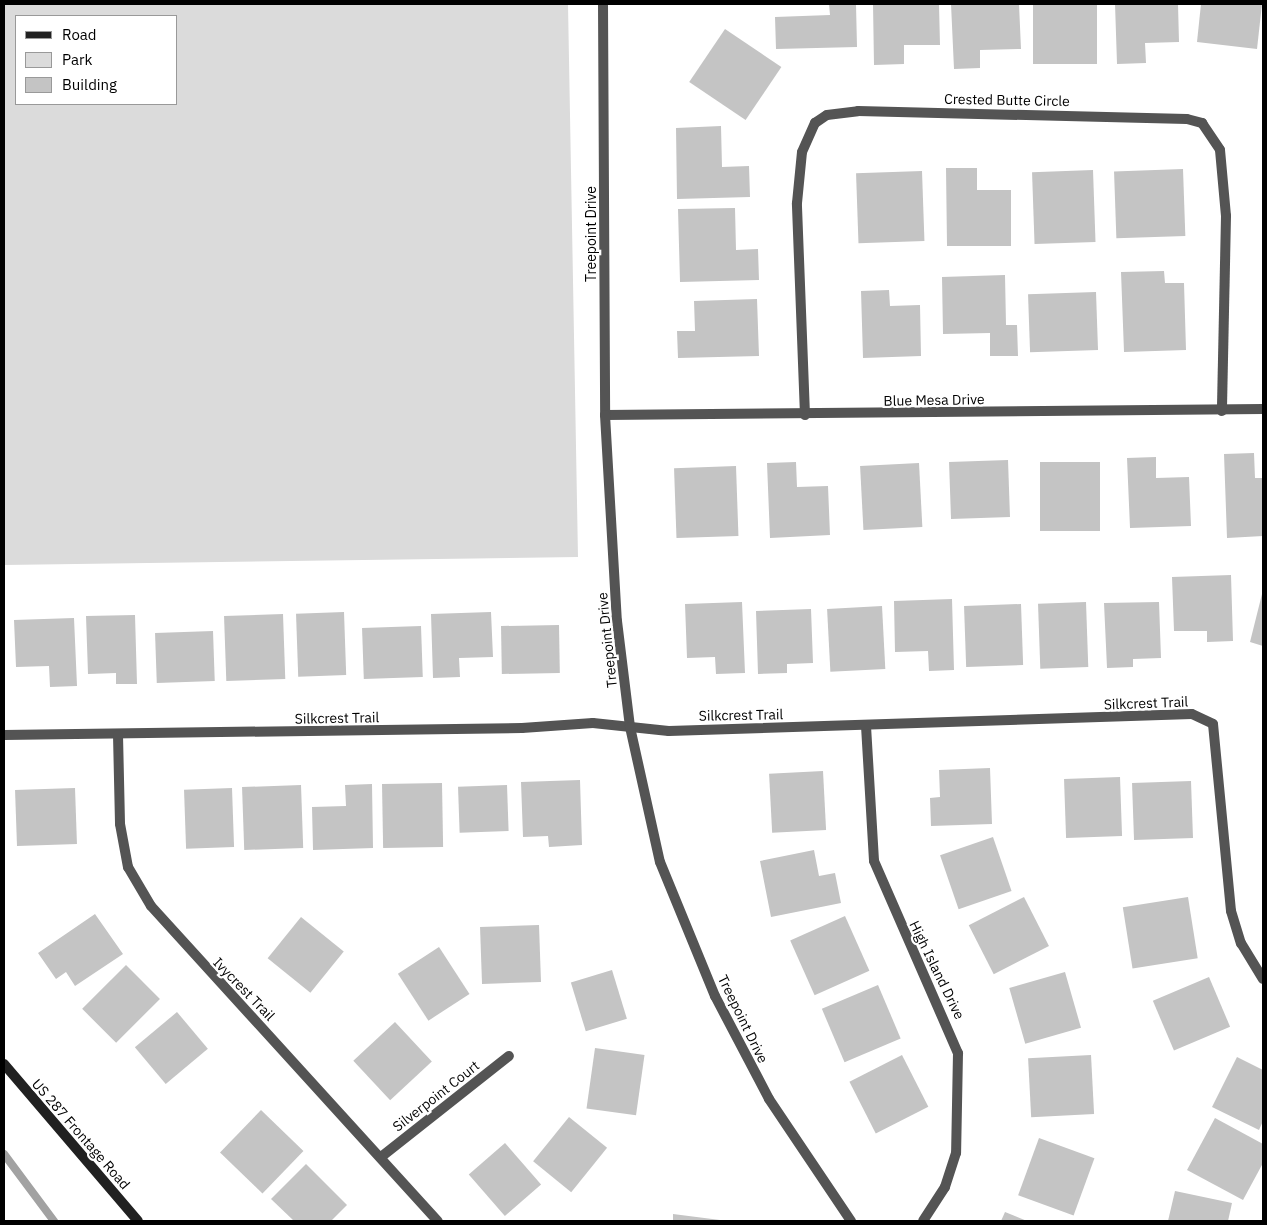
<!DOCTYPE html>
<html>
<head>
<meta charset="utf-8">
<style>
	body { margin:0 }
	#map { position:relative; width:1267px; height:1225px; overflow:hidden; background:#fff; font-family:"IBM Plex Sans",sans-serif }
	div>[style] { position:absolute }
	.green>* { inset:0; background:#dbdbdb }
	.stream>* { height:8px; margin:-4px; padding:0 4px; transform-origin:4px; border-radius:4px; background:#a2a2a2 }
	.building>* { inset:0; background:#c4c4c4; transform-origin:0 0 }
	.minor>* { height:10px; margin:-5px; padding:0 5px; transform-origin:5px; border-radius:5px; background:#545454 }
	.tertiary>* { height:10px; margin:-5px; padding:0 5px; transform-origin:5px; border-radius:5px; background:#545454 }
	.secondary>* { height:10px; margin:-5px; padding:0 5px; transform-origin:5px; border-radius:5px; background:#212121 }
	span { translate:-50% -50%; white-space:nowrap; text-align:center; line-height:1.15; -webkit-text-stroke:4.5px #fff; paint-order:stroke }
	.street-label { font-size:14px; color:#000 }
	.frame { position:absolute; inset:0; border:5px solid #000; pointer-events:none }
	.legend { position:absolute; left:15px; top:15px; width:162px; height:90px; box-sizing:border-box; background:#fff; border:1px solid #999; margin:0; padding:6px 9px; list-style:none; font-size:15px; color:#000 }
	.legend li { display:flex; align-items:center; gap:10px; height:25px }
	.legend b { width:25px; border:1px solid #999 }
</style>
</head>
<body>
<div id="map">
	<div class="green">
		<i style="clip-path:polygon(evenodd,4px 4px,568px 4px,578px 557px,4px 565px,4px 4px,16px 16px,176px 16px,176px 104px,16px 104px,16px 16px)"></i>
	</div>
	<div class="stream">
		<i style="left:4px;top:1154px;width:84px;rotate:53.3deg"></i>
	</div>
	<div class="building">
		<i style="clip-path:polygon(829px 4px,856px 4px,857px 47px,776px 49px,775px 17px,830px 15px)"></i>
		<i style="clip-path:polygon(873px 4px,939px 4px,940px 45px,904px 45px,904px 64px,874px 65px)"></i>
		<i style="clip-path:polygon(951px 4px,1019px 4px,1021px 49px,980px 50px,980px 68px,954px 69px)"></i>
		<i style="left:1033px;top:4px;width:64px;height:60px"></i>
		<i style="clip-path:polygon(1115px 4px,1178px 4px,1179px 42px,1145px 43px,1146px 63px,1117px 64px)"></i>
		<i style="clip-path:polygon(1201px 4px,1262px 4px,1257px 49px,1197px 42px)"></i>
		<i style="left:725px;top:29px;width:68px;height:64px;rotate:34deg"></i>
		<i style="clip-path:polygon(721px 126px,722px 167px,749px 166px,750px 197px,677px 199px,676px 128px)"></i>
		<i style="clip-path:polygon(946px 168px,977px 168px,977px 190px,1011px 190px,1011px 246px,947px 246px)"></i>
		<i style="left:1183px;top:169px;width:67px;height:69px;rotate:88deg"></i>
		<i style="left:1093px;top:170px;width:72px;height:61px;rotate:88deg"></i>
		<i style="left:922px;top:171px;width:70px;height:66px;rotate:88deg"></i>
		<i style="clip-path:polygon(735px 208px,736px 250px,758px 249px,759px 280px,680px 282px,678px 209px)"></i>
		<i style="clip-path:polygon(1164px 271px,1165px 283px,1184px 283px,1186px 350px,1124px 352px,1121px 272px)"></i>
		<i style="clip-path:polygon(1005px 275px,1006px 325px,1017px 325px,1018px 356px,990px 356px,990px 333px,943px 334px,942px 277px)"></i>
		<i style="clip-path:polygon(889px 290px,890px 306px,920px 305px,921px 356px,863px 358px,861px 291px)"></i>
		<i style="left:1096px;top:292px;width:58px;height:68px;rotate:88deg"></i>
		<i style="clip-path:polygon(757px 299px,759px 356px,678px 358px,677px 331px,695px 331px,694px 301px)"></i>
		<i style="clip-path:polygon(1254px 453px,1255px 478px,1263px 478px,1263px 536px,1227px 538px,1224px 454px)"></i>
		<i style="clip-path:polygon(1156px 457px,1156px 478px,1189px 477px,1191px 526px,1130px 528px,1127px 458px)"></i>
		<i style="left:1008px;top:460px;width:57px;height:59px;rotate:88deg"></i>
		<i style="clip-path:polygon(796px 462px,797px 487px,828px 486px,830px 535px,770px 538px,767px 463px)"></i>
		<i style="left:1040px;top:462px;width:60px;height:69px"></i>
		<i style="left:919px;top:463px;width:64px;height:59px;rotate:87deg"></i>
		<i style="left:736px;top:466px;width:70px;height:62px;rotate:88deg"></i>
		<i style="clip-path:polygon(1231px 575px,1233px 641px,1207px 642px,1207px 631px,1174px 631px,1172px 577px)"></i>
		<i style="clip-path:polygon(1263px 590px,1263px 646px,1250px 642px)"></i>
		<i style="clip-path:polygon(952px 599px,954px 670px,929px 671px,928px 651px,895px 652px,894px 601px)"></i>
		<i style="clip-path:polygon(742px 602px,745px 673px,716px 674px,715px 657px,687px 658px,685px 604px)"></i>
		<i style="left:1086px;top:602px;width:65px;height:48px;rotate:88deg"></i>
		<i style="clip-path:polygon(1159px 602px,1161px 658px,1133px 659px,1133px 667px,1107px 668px,1104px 603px)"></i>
		<i style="left:1021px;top:604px;width:61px;height:57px;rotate:88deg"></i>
		<i style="left:882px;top:606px;width:63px;height:55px;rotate:87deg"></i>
		<i style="clip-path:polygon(811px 609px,813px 663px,787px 664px,787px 673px,758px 674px,756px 611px)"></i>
		<i style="left:344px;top:612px;width:63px;height:48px;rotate:88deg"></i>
		<i style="clip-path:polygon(491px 612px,493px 657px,459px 658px,460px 677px,433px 678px,431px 614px)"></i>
		<i style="left:283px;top:614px;width:65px;height:59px;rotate:88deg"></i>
		<i style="clip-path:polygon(135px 615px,137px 684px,116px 684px,116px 673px,88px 674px,86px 616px)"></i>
		<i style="clip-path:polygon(74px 618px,77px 686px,50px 687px,49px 666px,16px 667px,14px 620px)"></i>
		<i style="left:559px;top:625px;width:48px;height:58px;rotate:89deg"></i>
		<i style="left:421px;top:626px;width:51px;height:59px;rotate:88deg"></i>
		<i style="left:213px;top:631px;width:50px;height:58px;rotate:88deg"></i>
		<i style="clip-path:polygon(990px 768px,992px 824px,931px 826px,930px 798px,940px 797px,939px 770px)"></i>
		<i style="left:823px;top:771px;width:59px;height:54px;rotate:87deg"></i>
		<i style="left:1120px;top:777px;width:59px;height:56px;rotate:88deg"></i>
		<i style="clip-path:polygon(580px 780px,582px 845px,549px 847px,548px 836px,523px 837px,521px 782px)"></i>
		<i style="left:1191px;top:781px;width:57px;height:59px;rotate:88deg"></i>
		<i style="left:442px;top:783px;width:64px;height:60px;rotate:89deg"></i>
		<i style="clip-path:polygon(372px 784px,373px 848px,313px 850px,312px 807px,346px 806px,345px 785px)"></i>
		<i style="left:301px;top:785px;width:63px;height:59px;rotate:88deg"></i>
		<i style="left:507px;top:785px;width:46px;height:49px;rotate:88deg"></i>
		<i style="left:75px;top:788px;width:56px;height:60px;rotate:88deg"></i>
		<i style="left:232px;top:788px;width:59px;height:48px;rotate:88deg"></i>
		<i style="left:993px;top:837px;width:57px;height:56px;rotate:71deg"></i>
		<i style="clip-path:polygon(814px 850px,819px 876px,835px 873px,841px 903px,771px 917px,760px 861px)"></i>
		<i style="left:1024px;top:897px;width:55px;height:62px;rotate:63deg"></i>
		<i style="left:1188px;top:897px;width:62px;height:66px;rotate:81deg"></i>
		<i style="clip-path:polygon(95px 914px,123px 954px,75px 986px,66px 972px,56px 979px,38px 953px)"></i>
		<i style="left:845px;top:916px;width:60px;height:60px;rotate:66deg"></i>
		<i style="left:301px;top:917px;width:55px;height:53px;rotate:39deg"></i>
		<i style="left:539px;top:925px;width:57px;height:59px;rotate:88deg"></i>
		<i style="left:439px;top:947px;width:56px;height:49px;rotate:57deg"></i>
		<i style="left:126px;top:965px;width:48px;height:62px;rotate:45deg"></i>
		<i style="left:612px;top:970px;width:51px;height:43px;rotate:73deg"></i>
		<i style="left:1065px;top:972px;width:58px;height:58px;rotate:74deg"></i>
		<i style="left:1209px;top:977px;width:54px;height:61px;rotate:67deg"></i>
		<i style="left:878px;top:985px;width:58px;height:61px;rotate:67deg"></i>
		<i style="left:177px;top:1012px;width:48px;height:55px;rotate:50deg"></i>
		<i style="left:395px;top:1022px;width:54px;height:57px;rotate:47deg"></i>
		<i style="left:595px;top:1048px;width:50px;height:61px;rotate:8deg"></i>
		<i style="left:902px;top:1055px;width:58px;height:59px;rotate:63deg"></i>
		<i style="left:1091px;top:1055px;width:59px;height:63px;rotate:87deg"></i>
		<i style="clip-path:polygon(1237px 1057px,1263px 1070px,1263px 1121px,1259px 1130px,1212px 1107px)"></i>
		<i style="left:261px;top:1110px;width:59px;height:59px;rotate:44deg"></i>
		<i style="left:569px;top:1117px;width:49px;height:57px;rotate:39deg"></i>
		<i style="clip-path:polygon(1215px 1118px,1263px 1144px,1263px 1163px,1243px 1200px,1187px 1170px)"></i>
		<i style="left:1039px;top:1138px;width:59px;height:61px;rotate:20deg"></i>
		<i style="left:505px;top:1143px;width:55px;height:48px;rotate:49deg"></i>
		<i style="clip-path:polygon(306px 1164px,347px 1205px,331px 1221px,294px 1221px,271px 1199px)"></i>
		<i style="clip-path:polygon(1175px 1191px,1232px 1203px,1228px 1221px,1168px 1221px)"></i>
		<i style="clip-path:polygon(1005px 1212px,1027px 1221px,1001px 1221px)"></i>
		<i style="clip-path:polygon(673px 1214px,720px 1220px,720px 1221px,673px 1221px)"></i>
	</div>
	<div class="minor">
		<i style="left:605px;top:415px;width:658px;rotate:-0.52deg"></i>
		<i style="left:805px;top:415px;width:212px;rotate:-92.2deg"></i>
		<i style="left:797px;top:203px;width:51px;rotate:-84.4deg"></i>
		<i style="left:802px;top:152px;width:32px;rotate:-66deg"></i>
		<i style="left:815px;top:123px;width:14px;rotate:-34deg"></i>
		<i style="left:827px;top:115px;width:31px;rotate:-7deg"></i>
		<i style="left:858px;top:111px;width:329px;rotate:1.4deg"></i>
		<i style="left:1187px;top:119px;width:16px;rotate:15deg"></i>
		<i style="left:1202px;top:123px;width:32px;rotate:56deg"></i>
		<i style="left:1220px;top:150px;width:66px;rotate:84.8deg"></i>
		<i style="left:1226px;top:216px;width:195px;rotate:91.2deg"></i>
		<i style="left:866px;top:726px;width:135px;rotate:86.6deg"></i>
		<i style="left:874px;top:861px;width:210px;rotate:66.4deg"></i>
		<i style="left:958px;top:1053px;width:100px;rotate:91.1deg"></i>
		<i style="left:956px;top:1153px;width:36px;rotate:108deg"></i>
		<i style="left:945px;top:1187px;width:40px;rotate:122.9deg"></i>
		<i style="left:4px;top:735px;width:518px;rotate:-0.77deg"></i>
		<i style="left:522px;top:728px;width:71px;rotate:-4deg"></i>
		<i style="left:593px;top:723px;width:76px;rotate:6deg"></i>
		<i style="left:669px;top:731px;width:523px;rotate:-1.86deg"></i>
		<i style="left:1192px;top:714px;width:23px;rotate:25deg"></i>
		<i style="left:1213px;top:724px;width:188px;rotate:84.5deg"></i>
		<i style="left:1231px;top:911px;width:34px;rotate:73deg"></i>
		<i style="left:1241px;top:943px;width:42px;rotate:58.6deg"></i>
		<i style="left:118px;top:735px;width:89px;rotate:88.7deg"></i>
		<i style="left:120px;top:824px;width:44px;rotate:79.5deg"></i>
		<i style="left:128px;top:867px;width:45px;rotate:59.5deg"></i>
		<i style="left:151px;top:906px;width:426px;rotate:47.7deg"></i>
		<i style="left:381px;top:1157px;width:163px;rotate:-38.3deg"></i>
	</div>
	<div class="tertiary">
		<i style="left:603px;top:4px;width:411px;rotate:89.7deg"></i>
		<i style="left:605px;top:415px;width:206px;rotate:86.7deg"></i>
		<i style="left:617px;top:621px;width:107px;rotate:83deg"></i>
		<i style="left:630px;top:727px;width:138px;rotate:77.5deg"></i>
		<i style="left:660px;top:862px;width:145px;rotate:67.7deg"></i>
		<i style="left:715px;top:996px;width:116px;rotate:62.3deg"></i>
		<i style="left:769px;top:1099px;width:147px;rotate:56.1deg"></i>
	</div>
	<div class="secondary">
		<i style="left:4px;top:1064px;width:206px;rotate:49.5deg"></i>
	</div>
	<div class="street-label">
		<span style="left:1007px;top:100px;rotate:1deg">Crested Butte Circle</span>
		<span style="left:591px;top:234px;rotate:-90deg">Treepoint Drive</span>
		<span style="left:934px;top:400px;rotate:-1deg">Blue Mesa Drive</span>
		<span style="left:607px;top:640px;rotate:-96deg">Treepoint Drive</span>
		<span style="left:1146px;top:703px;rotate:-2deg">Silkcrest Trail</span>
		<span style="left:741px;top:715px;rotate:-1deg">Silkcrest Trail</span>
		<span style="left:337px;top:718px;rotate:-1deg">Silkcrest Trail</span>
		<span style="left:937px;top:970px;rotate:64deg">High Island Drive</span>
		<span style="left:244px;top:989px;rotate:46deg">Ivycrest Trail</span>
		<span style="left:743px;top:1019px;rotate:64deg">Treepoint Drive</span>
		<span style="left:436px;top:1096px;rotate:-38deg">Silverpoint Court</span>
		<span style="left:81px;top:1134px;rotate:49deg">US 287 Frontage Road</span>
	</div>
	<div class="frame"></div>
	<ul class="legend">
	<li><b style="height:6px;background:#212121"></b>Road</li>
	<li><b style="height:14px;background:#dbdbdb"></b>Park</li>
	<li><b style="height:14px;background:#c4c4c4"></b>Building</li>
	</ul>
</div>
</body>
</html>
